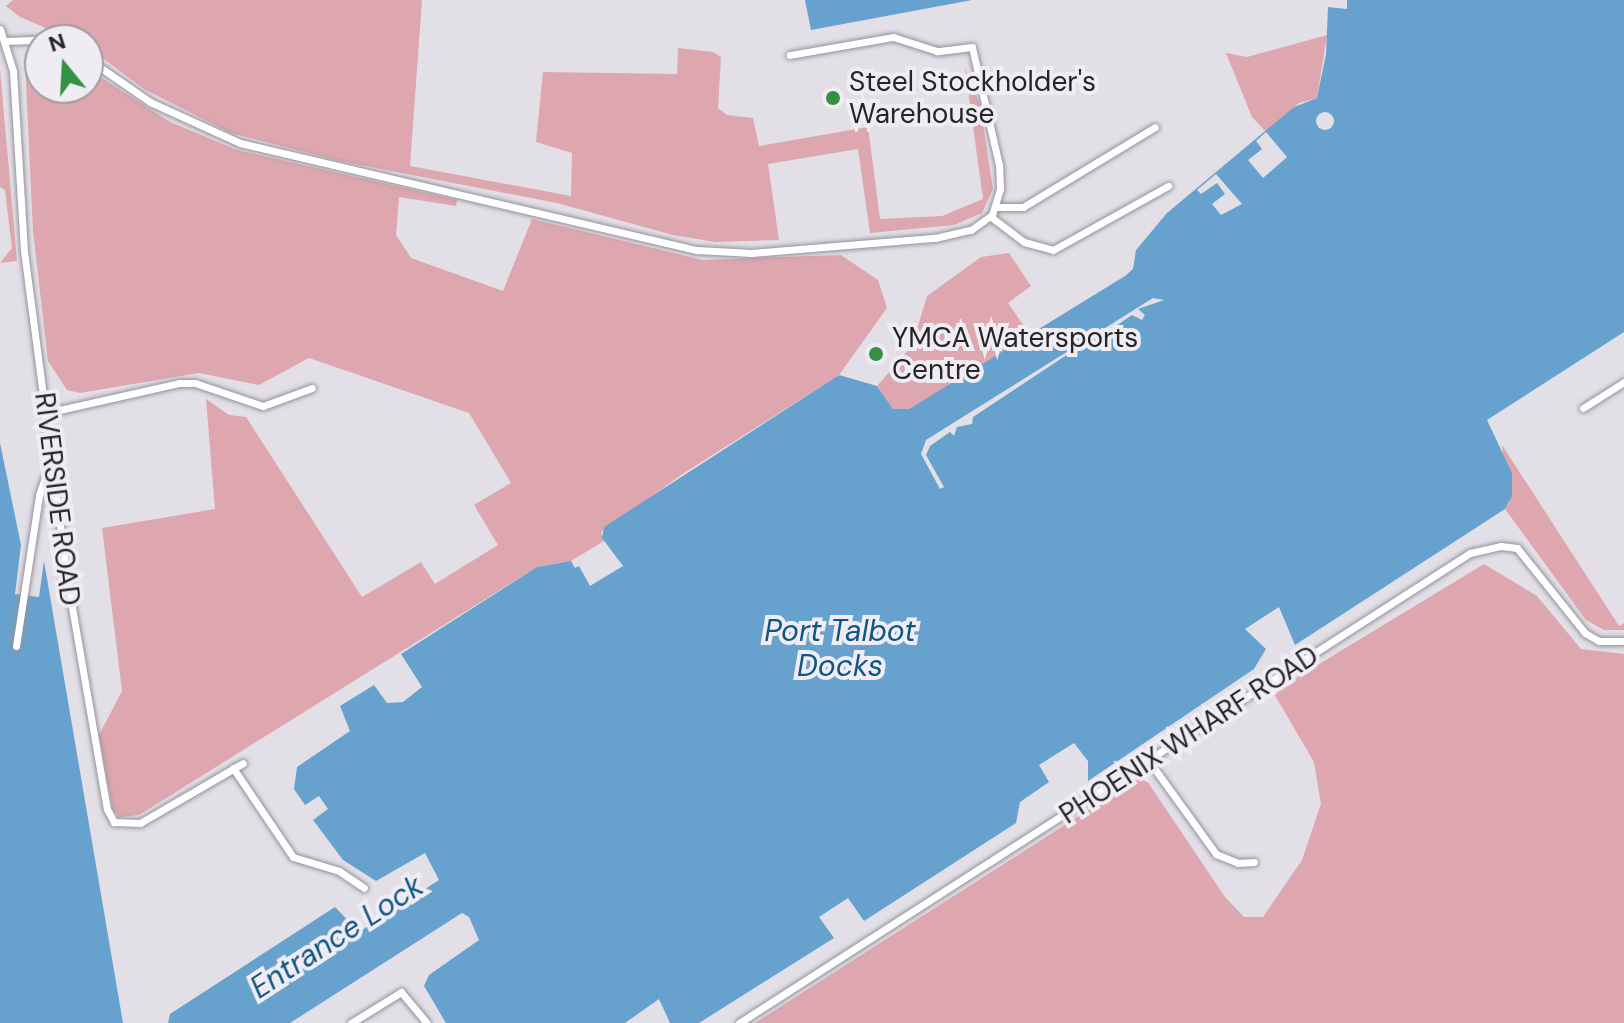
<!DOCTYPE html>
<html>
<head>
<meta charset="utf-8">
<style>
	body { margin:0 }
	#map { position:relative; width:1624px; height:1023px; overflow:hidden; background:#e2dfe7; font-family:"DM Sans",sans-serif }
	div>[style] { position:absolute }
	.green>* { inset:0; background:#dea6ae }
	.water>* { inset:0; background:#67a2ce }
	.pier>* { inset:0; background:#e2dfe7 }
	.round { border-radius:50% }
	.roads { filter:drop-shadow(0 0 2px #959299) drop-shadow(0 0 2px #959299) }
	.service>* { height:7px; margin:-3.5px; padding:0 3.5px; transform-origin:3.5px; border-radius:3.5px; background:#fff }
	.dots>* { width:22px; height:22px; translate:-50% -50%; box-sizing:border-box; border:4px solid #f0ecf4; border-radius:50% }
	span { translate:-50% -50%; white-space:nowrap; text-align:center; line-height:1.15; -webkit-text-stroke:8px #f0ecf4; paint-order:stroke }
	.poi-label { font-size:28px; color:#252427 }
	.left { translate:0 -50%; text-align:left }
	.street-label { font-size:28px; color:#252427 }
	.water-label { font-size:30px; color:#0f5680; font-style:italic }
	.north { position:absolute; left:24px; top:24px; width:80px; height:80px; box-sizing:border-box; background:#f0ecf4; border:2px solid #9f9ca2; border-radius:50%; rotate:342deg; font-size:22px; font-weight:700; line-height:32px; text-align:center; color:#252427 }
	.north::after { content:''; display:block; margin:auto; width:28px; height:36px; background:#339143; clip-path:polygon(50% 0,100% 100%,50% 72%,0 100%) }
</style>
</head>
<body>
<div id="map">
	<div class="green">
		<i style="clip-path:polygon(13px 0,422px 0,410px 166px,571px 196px,572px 153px,536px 142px,543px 72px,677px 74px,678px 48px,713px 52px,721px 57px,718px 108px,727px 115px,753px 118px,759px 146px,868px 127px,880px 219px,942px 216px,983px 199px,965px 68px,980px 105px,993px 189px,982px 213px,954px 225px,870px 233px,858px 149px,768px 164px,779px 240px,715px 242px,673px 235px,557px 203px,340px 161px,231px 133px,144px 89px,88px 47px,88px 40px,74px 40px,20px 17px,6px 6px)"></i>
		<i style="clip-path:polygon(1327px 35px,1317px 98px,1299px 103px,1266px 132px,1252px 117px,1226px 53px,1247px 57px)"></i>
		<i style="clip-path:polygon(40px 52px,40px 88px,88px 88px,88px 69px,170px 122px,237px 150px,457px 200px,456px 206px,399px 197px,396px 235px,411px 258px,503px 291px,532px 219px,703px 260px,841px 255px,878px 280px,887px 308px,839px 375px,684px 473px,601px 532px,604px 541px,571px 561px,537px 567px,139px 815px,120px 817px,113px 810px,99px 735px,122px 691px,102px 528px,215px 509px,206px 399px,229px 415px,246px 417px,362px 597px,421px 562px,435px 584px,498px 545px,474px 505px,511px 483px,469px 413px,309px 358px,259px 385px,199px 373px,80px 393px,67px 390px,48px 361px,33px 231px,25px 63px)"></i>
		<i style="clip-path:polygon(0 69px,17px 261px,0 263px,12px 248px,5px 190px,0 187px)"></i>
		<i style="clip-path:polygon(1009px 253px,1031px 286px,1008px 303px,1030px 335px,909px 409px,893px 409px,877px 386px,912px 346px,927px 296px,981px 257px)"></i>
		<i style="clip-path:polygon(1502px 445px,1619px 626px,1624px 623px,1624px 630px,1604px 630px,1586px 620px,1505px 509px,1509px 503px)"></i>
		<i style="clip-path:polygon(1484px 564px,1537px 596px,1581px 649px,1624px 654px,1624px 1023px,755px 1023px,1143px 775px,1225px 897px,1244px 917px,1263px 917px,1302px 860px,1321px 804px,1314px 762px,1273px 692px)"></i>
	</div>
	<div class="water">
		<i style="clip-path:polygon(805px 0,972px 0,811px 30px)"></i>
		<i style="clip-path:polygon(1347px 0,1624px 0,1624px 332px,1487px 420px,1512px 473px,1512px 496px,1505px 509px,1295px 645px,1279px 607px,1245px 629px,1266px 649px,1254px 669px,1088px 781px,1088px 761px,1074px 743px,1039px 765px,1049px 782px,1020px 802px,1016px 823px,864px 921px,848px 898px,819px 917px,834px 938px,699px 1023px,670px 1023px,659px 999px,625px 1023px,446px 1023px,424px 986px,429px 975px,479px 940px,469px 917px,462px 913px,290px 1023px,168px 1023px,170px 1014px,335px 907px,359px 932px,439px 880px,425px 853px,376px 881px,343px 860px,313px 820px,328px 809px,319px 796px,305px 805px,294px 789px,297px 767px,350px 731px,340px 706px,374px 685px,387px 703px,403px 702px,422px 687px,401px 654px,537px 567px,571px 561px,575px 568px,579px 566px,590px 586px,623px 566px,602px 538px,604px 527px,839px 375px,877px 386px,893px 409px,909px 409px,1125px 276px,1133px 269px,1136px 250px,1167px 213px,1294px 107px,1317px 98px,1326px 54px,1328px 7px,1347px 9px)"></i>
		<i style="clip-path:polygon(0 443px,21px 545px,15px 594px,39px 597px,44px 561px,123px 1023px,0 1023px)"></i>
	</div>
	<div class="pier">
		<i class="round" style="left:1316px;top:112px;width:18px;height:18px"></i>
		<i style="clip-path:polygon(1266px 132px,1287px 157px,1263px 178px,1248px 160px,1262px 149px,1256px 141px)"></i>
		<i style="clip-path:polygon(1216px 174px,1242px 204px,1221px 215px,1212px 204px,1225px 194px,1217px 183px,1201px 194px,1197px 190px)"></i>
		<i style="clip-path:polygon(1153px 298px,1164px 300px,1138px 309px,1145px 315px,1142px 320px,1132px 315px,1113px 328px,1111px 336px,1103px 331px,973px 417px,972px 424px,957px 427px,954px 436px,950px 432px,930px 446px,926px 455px,944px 487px,940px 489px,921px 454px,926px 440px)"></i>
	</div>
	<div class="roads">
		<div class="service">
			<i style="left:0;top:29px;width:44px;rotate:72.8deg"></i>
			<i style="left:13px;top:71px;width:180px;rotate:86.5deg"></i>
			<i style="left:24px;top:251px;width:336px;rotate:82.5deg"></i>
			<i style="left:68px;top:584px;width:228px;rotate:80.2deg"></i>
			<i style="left:107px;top:809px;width:15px;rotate:62deg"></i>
			<i style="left:114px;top:822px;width:26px;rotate:2deg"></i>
			<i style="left:140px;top:823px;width:119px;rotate:-30.2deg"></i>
			<i style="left:5px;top:41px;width:35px;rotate:-2deg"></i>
			<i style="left:88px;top:59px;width:75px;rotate:34.7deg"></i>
			<i style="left:150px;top:102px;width:99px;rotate:24.5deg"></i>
			<i style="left:240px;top:143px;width:469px;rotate:13.2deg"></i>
			<i style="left:697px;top:250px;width:54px;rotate:3.2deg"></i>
			<i style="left:751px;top:253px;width:185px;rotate:-4.7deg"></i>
			<i style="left:935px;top:238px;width:37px;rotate:-13deg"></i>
			<i style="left:971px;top:230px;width:26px;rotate:-36deg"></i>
			<i style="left:992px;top:215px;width:27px;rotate:-73deg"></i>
			<i style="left:1000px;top:189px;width:24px;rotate:-92deg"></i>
			<i style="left:999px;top:165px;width:121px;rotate:-102.9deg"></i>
			<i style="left:972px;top:47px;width:35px;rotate:173deg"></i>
			<i style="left:937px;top:51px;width:46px;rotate:-162.3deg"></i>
			<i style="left:893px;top:37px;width:105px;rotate:170.1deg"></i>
			<i style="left:996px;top:207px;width:27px"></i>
			<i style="left:1023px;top:207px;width:154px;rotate:-31.2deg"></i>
			<i style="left:991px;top:217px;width:41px;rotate:37.1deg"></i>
			<i style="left:1024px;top:242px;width:30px;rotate:15deg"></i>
			<i style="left:1053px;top:250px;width:132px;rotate:-29.1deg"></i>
			<i style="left:1583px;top:408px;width:49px;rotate:-32.4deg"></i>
			<i style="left:46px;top:413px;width:136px;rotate:-12.7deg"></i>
			<i style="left:179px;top:383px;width:16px"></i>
			<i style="left:195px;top:383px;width:72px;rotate:18.7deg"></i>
			<i style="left:263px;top:406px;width:52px;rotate:-20.2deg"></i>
			<i style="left:16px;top:646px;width:153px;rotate:-81.3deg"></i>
			<i style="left:39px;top:495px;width:18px;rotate:-71deg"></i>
			<i style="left:45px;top:478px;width:10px;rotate:-37deg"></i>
			<i style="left:1149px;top:761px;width:115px;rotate:54.2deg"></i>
			<i style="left:1216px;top:854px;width:24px;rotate:22deg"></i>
			<i style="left:1238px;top:863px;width:16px;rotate:-4deg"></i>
			<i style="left:233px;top:768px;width:107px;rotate:56deg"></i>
			<i style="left:293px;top:857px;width:48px;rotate:16.9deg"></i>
			<i style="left:339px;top:871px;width:30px;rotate:34deg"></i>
			<i style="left:351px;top:1023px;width:59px;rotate:-31.8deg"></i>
			<i style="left:401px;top:992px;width:40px;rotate:50deg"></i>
			<i style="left:739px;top:1023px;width:869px;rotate:-32.74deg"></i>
			<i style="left:1470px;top:553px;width:32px;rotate:-13deg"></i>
			<i style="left:1501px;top:546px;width:16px;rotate:7deg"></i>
			<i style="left:1517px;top:548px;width:109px;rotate:51.3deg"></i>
			<i style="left:1585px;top:633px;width:16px;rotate:30deg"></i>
			<i style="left:1599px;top:641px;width:25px"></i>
		</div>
	</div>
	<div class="dots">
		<i style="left:833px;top:98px;background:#339143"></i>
		<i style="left:876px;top:354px;background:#339143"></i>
	</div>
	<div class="poi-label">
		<span class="left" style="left:849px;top:98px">Steel Stockholder's<br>Warehouse</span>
		<span class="left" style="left:892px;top:354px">YMCA Watersports<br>Centre</span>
	</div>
	<div class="street-label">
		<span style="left:57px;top:499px;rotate:83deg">RIVERSIDE ROAD</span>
		<span style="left:1189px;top:735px;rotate:-33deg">PHOENIX WHARF ROAD</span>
	</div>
	<div class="water-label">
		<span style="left:840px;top:648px">Port Talbot<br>Docks</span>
		<span style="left:337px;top:937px;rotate:-33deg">Entrance Lock</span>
	</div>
	<div class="north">N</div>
</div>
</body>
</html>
